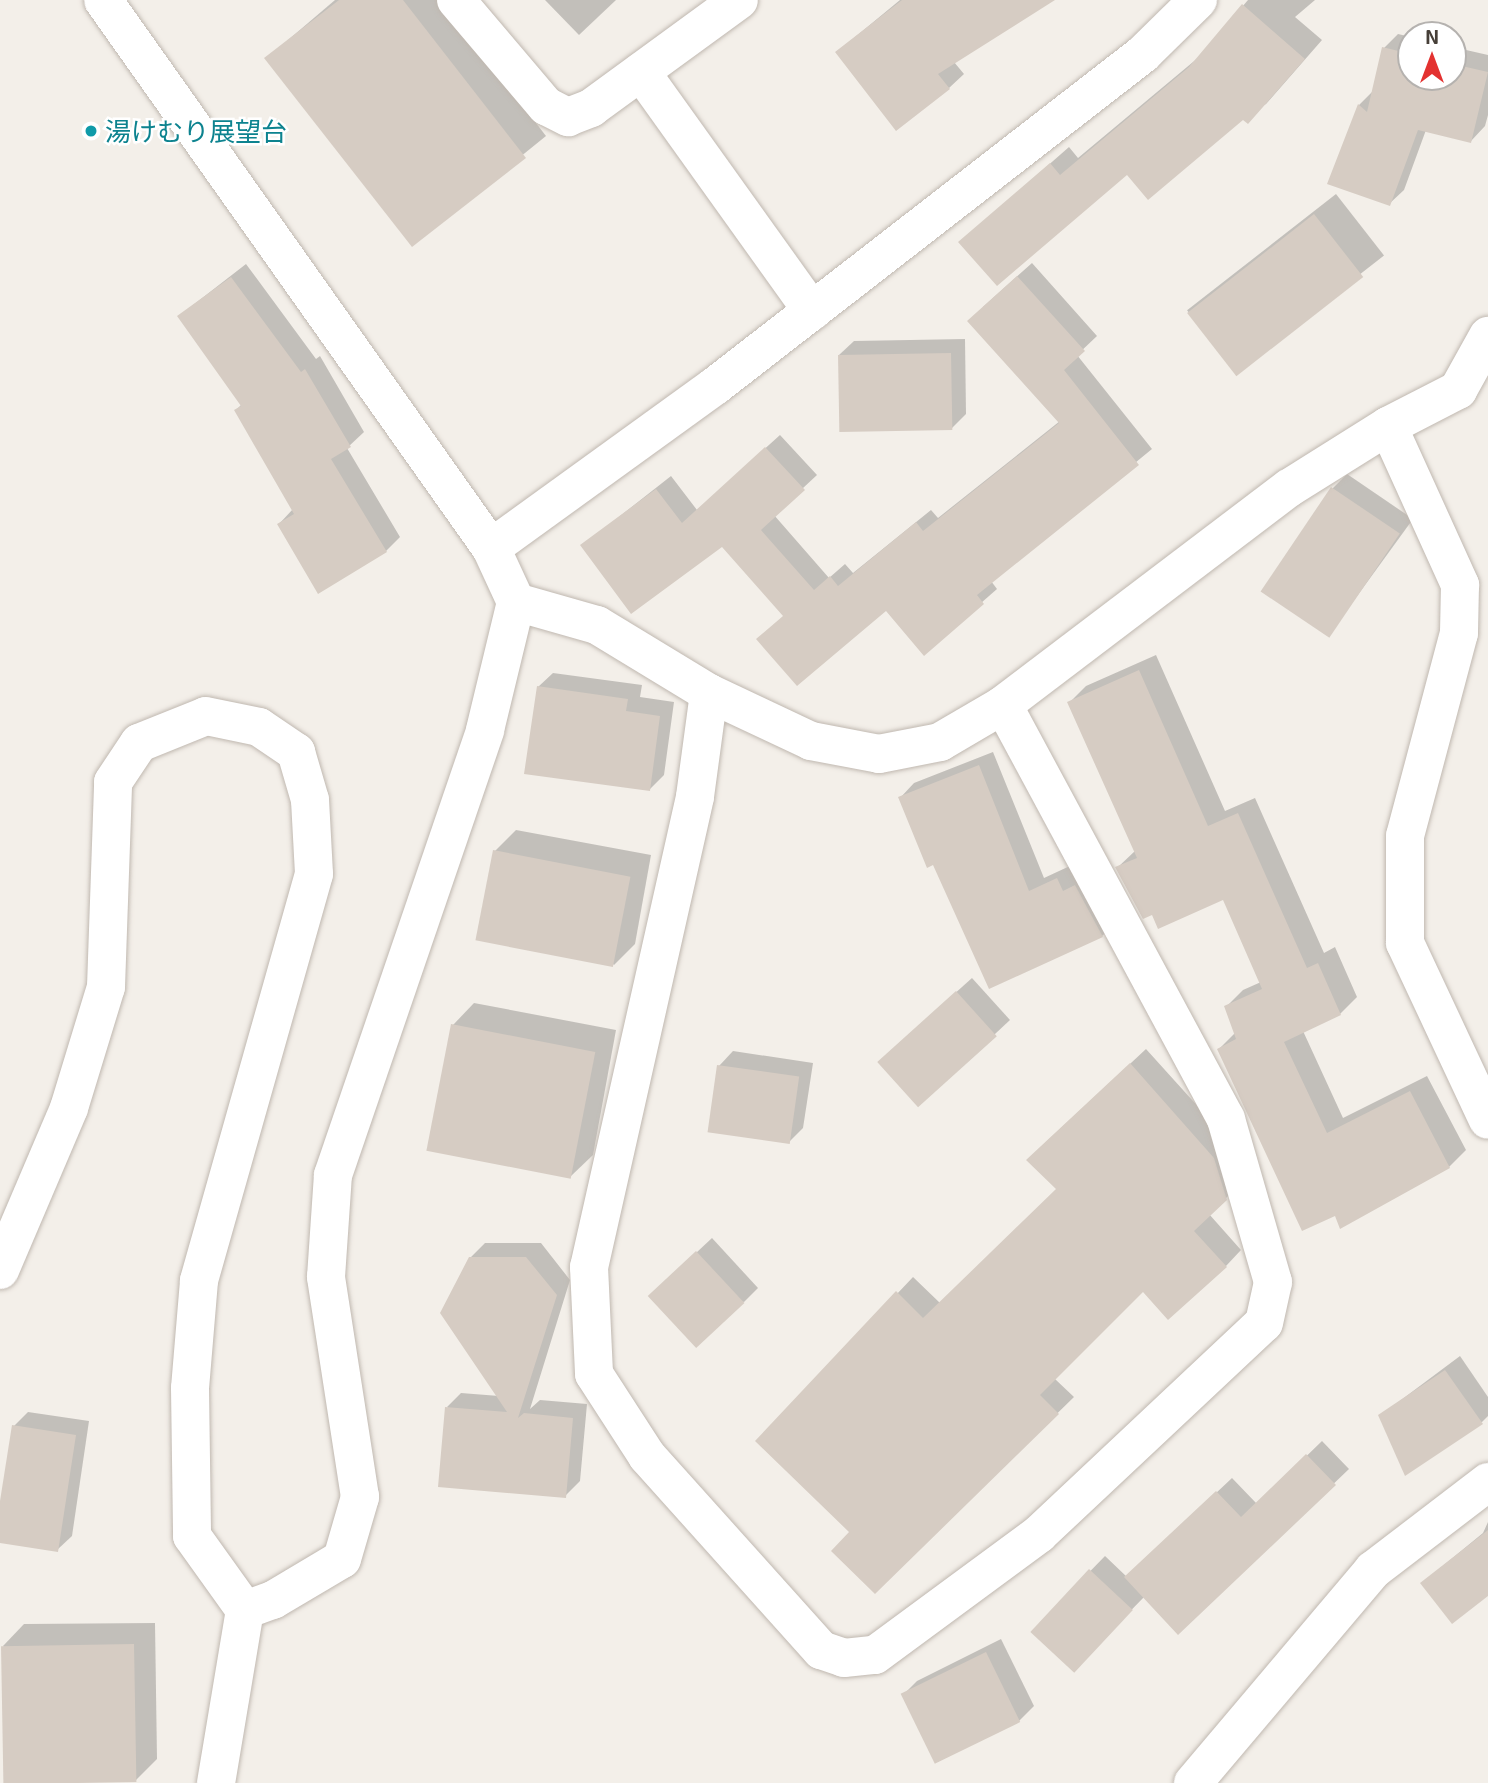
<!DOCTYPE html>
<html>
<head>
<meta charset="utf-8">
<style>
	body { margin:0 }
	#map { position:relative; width:1488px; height:1783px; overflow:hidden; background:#f3efe9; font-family:"Exo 2","Noto Sans JP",sans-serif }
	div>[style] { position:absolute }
	.shadow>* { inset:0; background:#0003; transform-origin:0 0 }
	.building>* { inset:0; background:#d6ccc3; transform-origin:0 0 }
	.roads { filter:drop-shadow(0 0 2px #c0b8b0) drop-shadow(0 0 2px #c0b8b0) }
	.minor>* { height:38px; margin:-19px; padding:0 19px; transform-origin:19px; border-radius:19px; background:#fff }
	.dots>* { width:19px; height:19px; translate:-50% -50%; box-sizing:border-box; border:4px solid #fff; border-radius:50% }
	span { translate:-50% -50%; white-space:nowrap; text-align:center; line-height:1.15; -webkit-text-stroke:5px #fff; paint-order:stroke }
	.culture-label { font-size:26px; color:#0d838f }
	.left { translate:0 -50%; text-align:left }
	.north { position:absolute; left:1397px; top:21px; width:70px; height:70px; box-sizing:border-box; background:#fff; border:2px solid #b5b2af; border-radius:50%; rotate:0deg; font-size:19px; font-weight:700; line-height:28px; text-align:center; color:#463f38 }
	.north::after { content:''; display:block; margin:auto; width:24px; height:32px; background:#e33230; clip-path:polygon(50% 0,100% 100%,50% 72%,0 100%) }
</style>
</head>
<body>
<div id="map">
	<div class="shadow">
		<i style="clip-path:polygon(335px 0,441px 0,546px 136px,412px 244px,267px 58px)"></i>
		<i style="clip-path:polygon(545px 0,616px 0,579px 35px)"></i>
		<i style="clip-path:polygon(900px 0,1051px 0,954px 62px,964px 74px,949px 88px,837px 52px)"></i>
		<i style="clip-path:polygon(1248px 0,1315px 0,1295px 17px,1322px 40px,1266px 104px,1127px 173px,961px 242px,1069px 147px,1078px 158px,1199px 57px)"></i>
		<i style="clip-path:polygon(1398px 34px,1411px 37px,1411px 77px,1453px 77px,1453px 47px,1488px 55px,1488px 115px,1485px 126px,1471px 141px,1426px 130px,1404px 190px,1389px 204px,1330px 183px,1359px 105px,1374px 90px,1384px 48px)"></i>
		<i style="left:1336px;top:194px;width:78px;height:189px;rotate:52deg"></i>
		<i style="clip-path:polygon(1032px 263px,1097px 336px,1077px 355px,1152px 449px,991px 581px,997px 589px,924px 653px,886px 608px,784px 615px,722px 545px,582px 546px,671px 476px,697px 510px,780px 435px,817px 475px,774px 515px,829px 578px,845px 564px,853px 573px,931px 510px,938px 518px,1060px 421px,983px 307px)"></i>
		<i style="clip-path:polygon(246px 264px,316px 359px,320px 356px,364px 432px,347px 448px,400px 537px,386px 551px,279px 524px,293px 509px,236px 410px,242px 404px,179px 316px)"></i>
		<i style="clip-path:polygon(965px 339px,966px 414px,952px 428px,839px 355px,854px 341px)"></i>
		<i style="clip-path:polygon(1347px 474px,1413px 519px,1328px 636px,1333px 488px)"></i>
		<i style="clip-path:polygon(1156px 655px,1225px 811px,1255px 798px,1324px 953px,1335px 947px,1357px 997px,1340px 1014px,1303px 1031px,1343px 1118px,1427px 1076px,1466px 1150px,1449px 1167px,1336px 1213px,1219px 1049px,1235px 1033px,1226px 1007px,1243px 990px,1261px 982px,1224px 898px,1152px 913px,1117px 868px,1136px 850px,1070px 702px,1086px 686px)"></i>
		<i style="clip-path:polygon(553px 673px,642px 685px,640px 697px,674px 702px,664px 775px,649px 790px,538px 687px)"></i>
		<i style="clip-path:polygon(993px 752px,1044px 878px,1072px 865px,1117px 922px,1102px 936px,934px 863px,900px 798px,914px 783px)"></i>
		<i style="clip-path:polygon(516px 830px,651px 855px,635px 944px,614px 965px,495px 851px)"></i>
		<i style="clip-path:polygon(972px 978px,1010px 1020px,919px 1105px,894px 1048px)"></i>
		<i style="clip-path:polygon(474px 1003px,616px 1030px,593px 1155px,571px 1176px,453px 1025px)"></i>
		<i style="clip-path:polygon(1146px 1049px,1230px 1142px,1242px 1183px,1209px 1214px,1241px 1250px,1226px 1266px,1143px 1289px,1055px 1379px,1074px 1397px,875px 1592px,851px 1532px,758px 1441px,913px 1277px,940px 1303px,1058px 1189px,1044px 1144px)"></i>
		<i style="clip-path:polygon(733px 1051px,813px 1063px,803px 1128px,789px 1142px,719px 1066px)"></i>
		<i style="clip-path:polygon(712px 1238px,758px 1288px,744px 1302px,665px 1282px)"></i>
		<i style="clip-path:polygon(485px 1243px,541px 1243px,570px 1280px,530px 1409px,540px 1400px,587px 1404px,580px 1481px,565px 1496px,447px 1407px,461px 1393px,499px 1396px,470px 1258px)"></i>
		<i style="clip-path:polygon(1460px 1356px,1488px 1397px,1488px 1416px,1482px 1422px,1381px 1415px)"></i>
		<i style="clip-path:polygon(28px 1412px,89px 1421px,72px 1536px,57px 1550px,0 1542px,14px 1426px)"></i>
		<i style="clip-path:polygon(1322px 1441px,1349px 1469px,1178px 1633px,1144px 1597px,1073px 1670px,1032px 1631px,1105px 1556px,1127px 1577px,1232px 1478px,1257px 1504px)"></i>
		<i style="clip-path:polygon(1488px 1522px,1488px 1594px,1422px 1583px,1483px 1533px)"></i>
		<i style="clip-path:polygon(155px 1623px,157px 1759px,136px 1780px,3px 1646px,24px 1624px)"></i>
		<i style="clip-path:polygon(1001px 1639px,1034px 1706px,1019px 1721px,937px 1762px,903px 1695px,917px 1681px)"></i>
	</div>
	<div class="building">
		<i style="clip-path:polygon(339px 0,403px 0,526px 158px,412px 247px,264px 58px)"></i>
		<i style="clip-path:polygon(902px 0,1055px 0,938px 74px,950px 89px,896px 131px,835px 52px)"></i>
		<i style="clip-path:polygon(1242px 4px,1305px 59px,1248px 124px,1243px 120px,1148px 200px,1127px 175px,997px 286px,958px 242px,1050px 163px,1060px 175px,1189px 67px)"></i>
		<i style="clip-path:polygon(1382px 47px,1411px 54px,1411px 77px,1453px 77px,1453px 64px,1488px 72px,1471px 143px,1418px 130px,1390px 206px,1327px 184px,1358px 104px,1367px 112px)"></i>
		<i style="left:1314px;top:214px;width:80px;height:161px;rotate:52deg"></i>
		<i style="clip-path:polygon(1017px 276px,1085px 351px,1064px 370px,1139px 465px,977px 595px,984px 604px,924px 656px,886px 611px,797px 686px,756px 639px,783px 616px,722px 547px,631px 614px,580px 545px,656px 489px,682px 523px,765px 447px,805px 490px,761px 530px,814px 590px,830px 576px,838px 586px,916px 522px,923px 531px,1059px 423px,967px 321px)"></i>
		<i style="clip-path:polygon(231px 277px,301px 372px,305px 369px,351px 447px,331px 459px,387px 552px,318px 594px,277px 524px,294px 514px,234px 410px,241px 406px,177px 316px)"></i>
		<i style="left:951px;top:353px;width:77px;height:113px;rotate:89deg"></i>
		<i style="left:1331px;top:487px;width:83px;height:126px;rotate:34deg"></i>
		<i style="clip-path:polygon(1139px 670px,1208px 826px,1238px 813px,1307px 968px,1318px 963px,1341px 1015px,1284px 1042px,1327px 1133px,1410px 1091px,1450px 1168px,1340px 1229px,1335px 1216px,1302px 1231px,1217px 1049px,1236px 1039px,1224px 1006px,1262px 989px,1223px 900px,1158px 929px,1152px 915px,1143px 919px,1115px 867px,1137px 858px,1067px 702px)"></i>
		<i style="clip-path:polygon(537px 686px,628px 699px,626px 711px,660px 716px,650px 791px,524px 774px)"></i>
		<i style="clip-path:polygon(979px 765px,1029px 891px,1057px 878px,1063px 891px,1075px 885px,1103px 937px,989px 989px,933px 865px,927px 868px,898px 797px)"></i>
		<i style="left:493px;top:850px;width:140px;height:92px;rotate:11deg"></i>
		<i style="left:956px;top:991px;width:61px;height:106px;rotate:48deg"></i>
		<i style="left:451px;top:1024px;width:147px;height:129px;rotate:11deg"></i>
		<i style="clip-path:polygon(1130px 1063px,1214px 1158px,1227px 1200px,1194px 1231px,1227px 1267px,1168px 1320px,1143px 1292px,1040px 1395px,1059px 1414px,875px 1594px,831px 1551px,849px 1532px,755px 1441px,896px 1291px,923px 1318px,1056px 1189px,1026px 1160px)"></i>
		<i style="left:717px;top:1065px;width:83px;height:68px;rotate:8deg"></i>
		<i style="left:696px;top:1251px;width:71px;height:66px;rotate:47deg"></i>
		<i style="clip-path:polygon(469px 1257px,526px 1257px,557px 1295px,518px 1418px,524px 1413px,573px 1418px,566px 1498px,438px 1487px,445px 1407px,507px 1412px,440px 1313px)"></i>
		<i style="clip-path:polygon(1445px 1370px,1483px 1424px,1405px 1476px,1378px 1415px)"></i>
		<i style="clip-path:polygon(12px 1425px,76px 1435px,58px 1552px,0 1543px,0 1501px)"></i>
		<i style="clip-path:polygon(1306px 1454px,1336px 1485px,1178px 1635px,1124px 1577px,1216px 1491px,1241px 1517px)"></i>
		<i style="clip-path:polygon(1488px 1530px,1488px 1596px,1452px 1624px,1420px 1583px)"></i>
		<i style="left:1089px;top:1569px;width:60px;height:86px;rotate:43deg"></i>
		<i style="left:134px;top:1644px;width:138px;height:133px;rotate:89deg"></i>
		<i style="left:986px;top:1652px;width:78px;height:95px;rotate:64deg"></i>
	</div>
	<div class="roads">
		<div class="minor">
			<i style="left:456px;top:0;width:139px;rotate:49.7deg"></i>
			<i style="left:546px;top:106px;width:25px;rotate:27deg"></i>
			<i style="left:568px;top:117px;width:25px;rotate:-21deg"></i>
			<i style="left:591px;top:108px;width:183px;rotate:-36.1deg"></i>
			<i style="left:641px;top:72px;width:294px;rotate:54.4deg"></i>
			<i style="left:1388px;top:426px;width:175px;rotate:65.6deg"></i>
			<i style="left:1460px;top:585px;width:48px;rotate:91.2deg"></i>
			<i style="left:1459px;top:633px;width:210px;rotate:104.9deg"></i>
			<i style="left:1405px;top:836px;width:107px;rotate:90deg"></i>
			<i style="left:1405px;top:943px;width:195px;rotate:64.9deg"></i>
			<i style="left:491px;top:548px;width:276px;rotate:-35.9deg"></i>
			<i style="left:715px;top:386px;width:542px;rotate:-37.8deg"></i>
			<i style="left:1143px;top:54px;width:77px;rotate:-44.5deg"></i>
			<i style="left:516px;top:602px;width:84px;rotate:15.9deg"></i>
			<i style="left:597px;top:625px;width:131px;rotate:31.3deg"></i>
			<i style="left:709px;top:693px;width:113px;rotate:25.2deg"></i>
			<i style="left:811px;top:741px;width:69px;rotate:10.8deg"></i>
			<i style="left:879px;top:754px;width:62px;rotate:-11.1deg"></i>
			<i style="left:940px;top:742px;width:73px;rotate:-30.4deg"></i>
			<i style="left:1003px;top:705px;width:359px;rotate:-37.2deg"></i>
			<i style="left:1289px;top:488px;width:117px;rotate:-32.1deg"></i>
			<i style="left:1388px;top:426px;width:79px;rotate:-27.2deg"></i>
			<i style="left:1458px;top:390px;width:62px;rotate:-60.9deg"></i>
			<i style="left:709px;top:693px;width:105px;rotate:97.7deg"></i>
			<i style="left:695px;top:797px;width:482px;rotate:102.7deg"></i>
			<i style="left:589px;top:1267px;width:107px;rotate:87.3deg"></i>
			<i style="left:594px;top:1374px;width:98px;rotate:57.1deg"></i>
			<i style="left:647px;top:1456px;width:261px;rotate:48.1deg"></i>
			<i style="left:821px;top:1650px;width:24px;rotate:19deg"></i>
			<i style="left:844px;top:1658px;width:31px;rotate:-6deg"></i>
			<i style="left:875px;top:1655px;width:204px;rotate:-36.4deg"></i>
			<i style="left:1039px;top:1534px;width:308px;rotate:-43.2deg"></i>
			<i style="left:1264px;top:1323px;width:42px;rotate:-77.6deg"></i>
			<i style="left:1273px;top:1282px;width:170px;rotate:-106.1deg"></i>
			<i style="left:1226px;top:1119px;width:470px;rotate:-118.3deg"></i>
			<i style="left:0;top:1270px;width:176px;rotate:-66.9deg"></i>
			<i style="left:69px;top:1108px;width:127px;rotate:-73deg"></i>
			<i style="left:106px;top:987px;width:205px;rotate:-88deg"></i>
			<i style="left:113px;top:782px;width:47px;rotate:-56.3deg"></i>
			<i style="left:139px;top:743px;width:72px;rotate:-21.9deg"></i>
			<i style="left:206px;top:716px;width:54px;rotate:11.7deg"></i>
			<i style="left:259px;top:727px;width:45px;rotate:34deg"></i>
			<i style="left:296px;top:752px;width:50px;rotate:73.7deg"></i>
			<i style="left:310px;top:800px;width:74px;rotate:86.9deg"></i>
			<i style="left:314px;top:874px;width:423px;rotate:105.8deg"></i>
			<i style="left:199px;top:1281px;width:107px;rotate:94.8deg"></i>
			<i style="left:190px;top:1388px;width:148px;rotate:89.2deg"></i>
			<i style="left:192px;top:1536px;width:91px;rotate:54.4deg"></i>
			<i style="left:245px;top:1610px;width:30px;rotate:-20deg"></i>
			<i style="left:273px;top:1600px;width:80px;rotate:-30.7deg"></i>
			<i style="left:342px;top:1559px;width:65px;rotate:-73.8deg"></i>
			<i style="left:360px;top:1497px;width:223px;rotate:-98.8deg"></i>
			<i style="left:326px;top:1277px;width:102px;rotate:-86.1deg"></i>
			<i style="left:333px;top:1175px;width:470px;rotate:-71.1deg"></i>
			<i style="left:485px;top:730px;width:132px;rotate:-76.4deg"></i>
			<i style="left:516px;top:602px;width:60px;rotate:-114.8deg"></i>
			<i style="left:491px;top:548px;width:671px;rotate:-125.3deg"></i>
			<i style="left:216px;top:1783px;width:175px;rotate:-80.5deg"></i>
			<i style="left:1193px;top:1783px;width:279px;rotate:-49.8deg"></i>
			<i style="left:1373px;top:1570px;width:145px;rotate:-37.4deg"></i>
		</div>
	</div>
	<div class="dots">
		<i style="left:91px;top:131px;background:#0f9aa8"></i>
	</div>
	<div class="culture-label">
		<span class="left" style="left:105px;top:131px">湯けむり展望台</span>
	</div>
	<div class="north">N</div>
</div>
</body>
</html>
